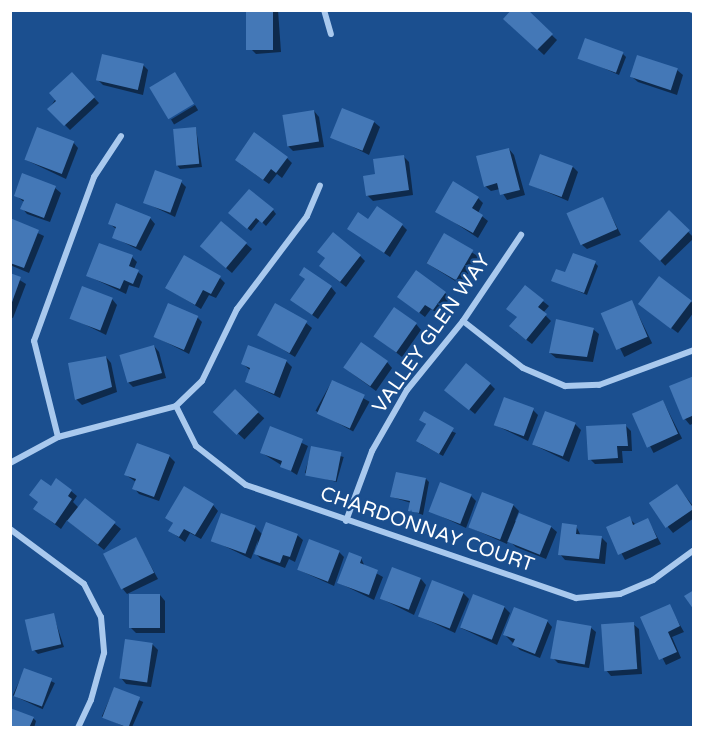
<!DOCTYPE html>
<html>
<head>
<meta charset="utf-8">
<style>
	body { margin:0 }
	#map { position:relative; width:704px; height:738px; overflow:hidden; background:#1b4f8f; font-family:"Varela Round",sans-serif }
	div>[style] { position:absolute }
	.shadow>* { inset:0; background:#0007; transform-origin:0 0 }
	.building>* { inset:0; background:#4478b7; transform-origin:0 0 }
	.street>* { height:6px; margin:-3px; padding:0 3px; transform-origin:3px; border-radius:3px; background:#a9c9ee }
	span { translate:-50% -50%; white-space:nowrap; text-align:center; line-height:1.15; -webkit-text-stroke:5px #1b4f8f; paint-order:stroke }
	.street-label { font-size:20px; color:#fff }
	.frame { position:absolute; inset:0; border:12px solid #fff; pointer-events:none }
</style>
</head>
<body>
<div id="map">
	<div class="shadow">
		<i style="clip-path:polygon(247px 10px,278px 10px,281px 52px,256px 54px,251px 49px)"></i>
		<i style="clip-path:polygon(525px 10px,557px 40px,544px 55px,505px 19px)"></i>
		<i style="clip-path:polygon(623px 54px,626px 57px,619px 75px,579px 57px)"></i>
		<i style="clip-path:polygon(143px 65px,148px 70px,143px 95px,103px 85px,98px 80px)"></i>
		<i style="clip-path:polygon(677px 70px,683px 75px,677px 95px,638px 82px,632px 77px)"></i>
		<i style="clip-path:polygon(72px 74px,99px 103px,70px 130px,49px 109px)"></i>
		<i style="left:195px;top:105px;width:6px;height:28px;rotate:59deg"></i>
		<i style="clip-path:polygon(314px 111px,319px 117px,324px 147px,293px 151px,288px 146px)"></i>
		<i style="clip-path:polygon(374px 122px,380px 127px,369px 155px,333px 137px)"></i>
		<i style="clip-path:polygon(196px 129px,202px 167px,180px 169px,177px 165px)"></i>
		<i style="clip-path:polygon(73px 142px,78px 148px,66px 179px,26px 160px)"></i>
		<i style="clip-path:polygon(509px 149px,514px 155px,525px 195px,507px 200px,500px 189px,491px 191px,485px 186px)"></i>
		<i style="clip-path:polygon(404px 157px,409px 162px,413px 195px,373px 201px,367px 195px,377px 175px)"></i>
		<i style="clip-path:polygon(287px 158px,292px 163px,282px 178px,277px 174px,269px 184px,242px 165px)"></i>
		<i style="clip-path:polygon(573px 167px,578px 172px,568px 201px,531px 185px)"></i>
		<i style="clip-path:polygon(181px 182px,186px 187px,175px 217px,144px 202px)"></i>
		<i style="clip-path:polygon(55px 188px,61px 193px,50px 222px,27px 214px,22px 208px,24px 202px,15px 195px)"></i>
		<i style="clip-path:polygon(478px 198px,483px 203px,478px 213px,488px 221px,478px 238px,437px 211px)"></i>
		<i style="clip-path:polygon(602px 198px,621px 235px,587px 249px,581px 244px)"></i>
		<i style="clip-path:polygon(273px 210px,276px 214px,266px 226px,260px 220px,251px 231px,233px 216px)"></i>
		<i style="left:669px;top:212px;width:36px;height:40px;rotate:46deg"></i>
		<i style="clip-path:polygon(150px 218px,155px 224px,141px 251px,113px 237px,116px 229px,109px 223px)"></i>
		<i style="clip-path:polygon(10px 220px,44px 236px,29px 273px,10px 265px)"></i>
		<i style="clip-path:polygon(369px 221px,402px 225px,407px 230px,390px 257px,349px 229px)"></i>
		<i style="clip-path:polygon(222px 223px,252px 249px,232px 273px,207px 252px)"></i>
		<i style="left:444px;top:235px;width:41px;height:33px;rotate:32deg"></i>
		<i style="clip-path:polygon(360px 256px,365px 261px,346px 287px,326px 271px)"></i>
		<i style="clip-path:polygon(132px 257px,137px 262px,134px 269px,143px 276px,139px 288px,129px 285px,126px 294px,88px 276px)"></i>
		<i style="clip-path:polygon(595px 263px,598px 266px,587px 295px,553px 280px)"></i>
		<i style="clip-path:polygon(10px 274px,26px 284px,13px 318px,10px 317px)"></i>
		<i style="clip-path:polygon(220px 278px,225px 283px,216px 298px,209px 295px,201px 309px,167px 288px)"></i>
		<i style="clip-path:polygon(659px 278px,694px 304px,694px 312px,678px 333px,648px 311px)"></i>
		<i style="clip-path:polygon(331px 287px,336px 293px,318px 319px,298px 305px)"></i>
		<i style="clip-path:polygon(525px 287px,549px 306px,543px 313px,551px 321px,532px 344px,516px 332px)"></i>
		<i style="clip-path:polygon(445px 293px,450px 298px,439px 314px,431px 309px,425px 317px,399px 297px)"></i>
		<i style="clip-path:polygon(112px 299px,117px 305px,106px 335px,72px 318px)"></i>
		<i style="left:632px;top:302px;width:46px;height:31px;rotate:64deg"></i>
		<i style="clip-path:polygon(197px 317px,202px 322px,189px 354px,156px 337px)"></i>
		<i style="clip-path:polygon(306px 323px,312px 328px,295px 357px,259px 335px)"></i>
		<i style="clip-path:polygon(416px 324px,421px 330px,402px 357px,375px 336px)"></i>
		<i style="clip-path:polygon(593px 329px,599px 334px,593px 362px,556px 358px,550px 353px)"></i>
		<i style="clip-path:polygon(154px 346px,159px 352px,166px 378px,133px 387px,128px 382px)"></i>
		<i style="clip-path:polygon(106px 357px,111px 363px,117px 392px,82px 405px,76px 399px)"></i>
		<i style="clip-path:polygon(286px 361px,292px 367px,280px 398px,247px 382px,251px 371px,243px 364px)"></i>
		<i style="clip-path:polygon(387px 362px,392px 368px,376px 391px,350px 372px)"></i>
		<i style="clip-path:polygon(694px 377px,694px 423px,690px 425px,685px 419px)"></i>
		<i style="left:332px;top:381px;width:43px;height:34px;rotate:29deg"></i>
		<i style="clip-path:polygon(490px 384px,495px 389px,475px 414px,452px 395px)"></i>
		<i style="left:235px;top:391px;width:40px;height:29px;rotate:43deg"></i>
		<i style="left:663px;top:401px;width:42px;height:32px;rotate:63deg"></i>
		<i style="clip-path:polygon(533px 410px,538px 415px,528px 441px,495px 425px)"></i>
		<i style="clip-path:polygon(420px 419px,456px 433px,443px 456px,421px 444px,427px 425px)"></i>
		<i style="clip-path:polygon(575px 424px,581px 430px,569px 462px,534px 445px)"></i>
		<i style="clip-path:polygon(626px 426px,631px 431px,632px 451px,622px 451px,623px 463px,595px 464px,590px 459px)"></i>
		<i style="clip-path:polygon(271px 428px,308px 446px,297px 475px,262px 453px)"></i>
		<i style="left:312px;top:448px;width:33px;height:26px;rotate:16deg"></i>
		<i style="clip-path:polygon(169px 456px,175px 462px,159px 501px,139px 494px,134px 488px,136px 482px,126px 475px)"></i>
		<i style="clip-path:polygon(426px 479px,429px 482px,423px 515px,410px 510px,411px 503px,392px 497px)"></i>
		<i style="clip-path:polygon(677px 486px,694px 507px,694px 518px,673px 533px,668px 527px)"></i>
		<i style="clip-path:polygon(71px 491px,77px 496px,73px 502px,79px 508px,85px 500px,121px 529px,104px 550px,67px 520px,61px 529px,35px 509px)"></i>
		<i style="clip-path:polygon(471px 496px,476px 501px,466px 528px,430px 511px)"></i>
		<i style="clip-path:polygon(213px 505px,218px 511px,201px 539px,190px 533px,185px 542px,170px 531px,174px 524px,166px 517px)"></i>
		<i style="clip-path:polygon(513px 505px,519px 511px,515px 521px,551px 527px,557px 532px,546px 559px,516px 547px,508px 540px,507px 544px,471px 528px)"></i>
		<i style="clip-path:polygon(629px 518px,636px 525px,648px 520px,661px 544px,625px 560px,608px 528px)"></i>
		<i style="clip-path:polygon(576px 526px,581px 536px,602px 538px,607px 543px,605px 564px,565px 560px,560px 554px)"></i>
		<i style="clip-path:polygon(255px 527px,263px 535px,297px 535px,303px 540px,295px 562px,289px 559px,285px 568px,261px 559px,256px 554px,258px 540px,251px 559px,212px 540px)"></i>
		<i style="clip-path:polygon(136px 539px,158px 579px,127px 594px,122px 588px)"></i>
		<i style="clip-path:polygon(339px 552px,344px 557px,334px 586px,299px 570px)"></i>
		<i style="clip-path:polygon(361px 558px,365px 567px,383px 577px,374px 600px,339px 583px)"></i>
		<i style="clip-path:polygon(421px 579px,426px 585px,414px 615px,382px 599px)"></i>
		<i style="clip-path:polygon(463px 593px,469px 599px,455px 633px,419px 616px)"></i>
		<i style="clip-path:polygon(160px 595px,165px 601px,165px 633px,136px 633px,131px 628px)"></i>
		<i style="clip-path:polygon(669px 606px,684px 632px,672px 637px,681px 658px,666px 665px,642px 618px)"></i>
		<i style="clip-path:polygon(504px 607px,510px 613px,497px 645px,461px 628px)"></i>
		<i style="clip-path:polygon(53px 614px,64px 647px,38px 654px,34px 650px)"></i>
		<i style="clip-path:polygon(547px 621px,552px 627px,540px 658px,520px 650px,505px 635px)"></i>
		<i style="clip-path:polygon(633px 624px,639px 629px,642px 674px,611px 676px,606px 670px)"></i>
		<i style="clip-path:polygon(590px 627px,596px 632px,589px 668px,558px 663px,552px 657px)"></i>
		<i style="clip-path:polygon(152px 644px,158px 650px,151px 687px,126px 684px,121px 678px)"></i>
		<i style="left:25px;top:669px;width:33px;height:29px;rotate:25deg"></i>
		<i style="left:114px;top:689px;width:32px;height:30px;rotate:24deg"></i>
		<i style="clip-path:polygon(33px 718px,36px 721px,34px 728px,10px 728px)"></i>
	</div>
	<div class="building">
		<i style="left:246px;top:10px;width:27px;height:40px"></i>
		<i style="clip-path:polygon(511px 10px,528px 10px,553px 34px,537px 50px,503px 19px)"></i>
		<i style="left:585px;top:38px;width:41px;height:22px;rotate:20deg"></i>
		<i style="left:102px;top:54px;width:43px;height:27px;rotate:13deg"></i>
		<i style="left:637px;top:55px;width:43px;height:23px;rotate:18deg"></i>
		<i style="clip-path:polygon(72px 72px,95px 97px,64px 126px,47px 109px,56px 101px,49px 93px)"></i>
		<i style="left:175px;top:72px;width:37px;height:30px;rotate:59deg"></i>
		<i style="left:342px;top:108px;width:35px;height:32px;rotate:22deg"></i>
		<i style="left:314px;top:110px;width:32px;height:32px;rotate:81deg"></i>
		<i style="left:37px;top:127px;width:40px;height:35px;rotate:21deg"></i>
		<i style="left:196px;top:127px;width:37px;height:23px;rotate:85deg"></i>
		<i style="clip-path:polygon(254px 132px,288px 157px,276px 173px,271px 169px,263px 180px,235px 160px)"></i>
		<i style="clip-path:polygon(509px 148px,520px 190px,500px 195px,497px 183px,484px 187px,476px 156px)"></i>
		<i style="left:540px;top:154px;width:35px;height:33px;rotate:20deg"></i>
		<i style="clip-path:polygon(404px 155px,409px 190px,366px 196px,363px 176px,375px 174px,373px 159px)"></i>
		<i style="left:155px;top:170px;width:29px;height:35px;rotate:20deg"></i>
		<i style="clip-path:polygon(22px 173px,56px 186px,44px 218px,20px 209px,24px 200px,14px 196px)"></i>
		<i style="clip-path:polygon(453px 181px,479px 197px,472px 208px,483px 215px,473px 233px,435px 212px)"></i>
		<i style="clip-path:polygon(249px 189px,274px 209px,262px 223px,256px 218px,247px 229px,228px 213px)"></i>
		<i style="left:603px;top:197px;width:35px;height:40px;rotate:66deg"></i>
		<i style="clip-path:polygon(116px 203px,151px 217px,136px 247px,112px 238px,116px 227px,108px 224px)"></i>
		<i style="clip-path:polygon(377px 206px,403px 224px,384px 253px,347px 229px,358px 212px,368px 219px)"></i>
		<i style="left:669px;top:210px;width:29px;height:43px;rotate:44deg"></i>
		<i style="clip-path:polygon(10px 218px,39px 230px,24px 268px,10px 263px)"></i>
		<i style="left:221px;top:221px;width:34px;height:33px;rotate:40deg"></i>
		<i style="clip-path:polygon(333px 232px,361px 255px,340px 282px,319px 266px,325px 258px,317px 252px)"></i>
		<i style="left:444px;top:233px;width:34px;height:35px;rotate:30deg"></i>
		<i style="clip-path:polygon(99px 243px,133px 255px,129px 266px,139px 270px,133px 284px,124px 280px,120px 289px,86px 276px)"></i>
		<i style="clip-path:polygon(573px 253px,596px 261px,584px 293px,551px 281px,556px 269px,565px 272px)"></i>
		<i style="clip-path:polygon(184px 255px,221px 276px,211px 294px,203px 290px,195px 305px,165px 288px)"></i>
		<i style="clip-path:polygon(304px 267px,332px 286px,312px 315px,290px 300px,305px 279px,299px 275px)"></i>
		<i style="clip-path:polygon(416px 270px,446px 292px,433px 310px,425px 305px,419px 313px,397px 297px)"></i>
		<i style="clip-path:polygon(10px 273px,21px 277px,11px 305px,10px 305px)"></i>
		<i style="left:659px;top:276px;width:41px;height:35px;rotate:37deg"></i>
		<i style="clip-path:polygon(525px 285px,544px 300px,538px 307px,547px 314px,526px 340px,509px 326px,517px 317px,506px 309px)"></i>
		<i style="left:82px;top:286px;width:33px;height:35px;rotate:21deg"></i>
		<i style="left:632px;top:300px;width:40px;height:34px;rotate:67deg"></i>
		<i style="left:168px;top:303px;width:33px;height:37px;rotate:23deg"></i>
		<i style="left:275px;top:303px;width:37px;height:37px;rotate:29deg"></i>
		<i style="left:394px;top:307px;width:28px;height:36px;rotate:35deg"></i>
		<i style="clip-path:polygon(556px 319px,594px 328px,587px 357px,549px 353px)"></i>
		<i style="left:361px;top:342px;width:33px;height:31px;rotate:35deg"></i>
		<i style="left:154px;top:345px;width:29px;height:36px;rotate:74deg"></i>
		<i style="clip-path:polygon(248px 345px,287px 360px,274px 394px,245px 382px,250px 368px,241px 364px)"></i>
		<i style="clip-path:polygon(106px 356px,112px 387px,75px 400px,68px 363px)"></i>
		<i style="left:466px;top:363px;width:32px;height:35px;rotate:39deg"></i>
		<i style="clip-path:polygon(694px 376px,694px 415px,683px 420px,669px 386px)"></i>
		<i style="left:332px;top:380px;width:36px;height:37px;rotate:24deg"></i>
		<i style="left:235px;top:389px;width:33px;height:32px;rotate:44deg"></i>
		<i style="left:504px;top:397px;width:32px;height:30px;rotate:20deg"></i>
		<i style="left:663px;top:400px;width:37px;height:34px;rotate:66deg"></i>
		<i style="clip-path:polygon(424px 411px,454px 428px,439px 454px,416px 441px,426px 424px,419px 420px)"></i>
		<i style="left:545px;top:411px;width:33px;height:36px;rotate:21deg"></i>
		<i style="clip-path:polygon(626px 424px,628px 446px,617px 446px,618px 458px,588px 460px,586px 426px)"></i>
		<i style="clip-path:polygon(270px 426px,303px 439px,291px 471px,280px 467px,282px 461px,260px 453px)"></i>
		<i style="clip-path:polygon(137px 443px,170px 455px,154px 497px,132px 489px,136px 479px,124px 475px)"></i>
		<i style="left:311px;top:446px;width:31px;height:30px;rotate:11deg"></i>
		<i style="clip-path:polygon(396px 472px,426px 478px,419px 513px,408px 511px,410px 501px,390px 497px)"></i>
		<i style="clip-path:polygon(56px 478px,72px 490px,68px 496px,72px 499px,55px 524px,33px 509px,38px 502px,29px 495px,41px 479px,51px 486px)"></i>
		<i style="left:440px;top:482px;width:34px;height:32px;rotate:21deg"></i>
		<i style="left:677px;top:484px;width:30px;height:34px;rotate:56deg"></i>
		<i style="clip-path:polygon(184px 486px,214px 504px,195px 535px,184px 529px,179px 537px,168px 531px,173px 523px,165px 518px)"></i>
		<i style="left:482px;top:492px;width:34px;height:38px;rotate:21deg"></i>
		<i style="left:85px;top:498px;width:39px;height:29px;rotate:38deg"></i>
		<i style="left:221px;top:513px;width:37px;height:30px;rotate:20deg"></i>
		<i style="left:519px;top:513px;width:35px;height:31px;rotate:22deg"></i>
		<i style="clip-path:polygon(630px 516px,633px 525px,648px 518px,657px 538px,618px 555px,606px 527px)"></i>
		<i style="clip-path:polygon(266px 522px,298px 534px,290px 557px,283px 555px,280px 563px,254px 554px)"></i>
		<i style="clip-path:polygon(562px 523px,577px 525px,576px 534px,602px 536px,599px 559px,558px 555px)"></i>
		<i style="left:136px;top:537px;width:40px;height:37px;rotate:63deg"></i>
		<i style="left:309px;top:539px;width:33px;height:33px;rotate:21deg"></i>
		<i style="clip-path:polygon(349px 552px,362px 557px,360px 563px,378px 570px,369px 595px,337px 583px)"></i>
		<i style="left:392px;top:567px;width:31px;height:34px;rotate:21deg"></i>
		<i style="left:432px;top:580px;width:34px;height:39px;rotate:21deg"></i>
		<i style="clip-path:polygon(694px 590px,694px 610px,684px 596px)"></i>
		<i style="left:129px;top:594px;width:31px;height:34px"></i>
		<i style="left:473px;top:594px;width:34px;height:36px;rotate:21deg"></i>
		<i style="clip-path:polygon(670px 604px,680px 626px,668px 632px,677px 652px,659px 660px,640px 617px)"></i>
		<i style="clip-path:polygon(514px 607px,548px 620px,535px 654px,512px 645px,515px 639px,503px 635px)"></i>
		<i style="left:54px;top:613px;width:32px;height:30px;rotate:77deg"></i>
		<i style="left:557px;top:620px;width:35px;height:39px;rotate:10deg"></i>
		<i style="left:634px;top:622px;width:47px;height:33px;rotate:86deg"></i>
		<i style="left:125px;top:639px;width:28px;height:40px;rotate:8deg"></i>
		<i style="left:24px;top:668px;width:30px;height:30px;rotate:20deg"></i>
		<i style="left:114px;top:687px;width:28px;height:33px;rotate:21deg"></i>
		<i style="clip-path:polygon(10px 708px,34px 717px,29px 728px,10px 728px)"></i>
	</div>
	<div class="street">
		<i style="left:324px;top:10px;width:25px;rotate:74deg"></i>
		<i style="left:692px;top:10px;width:2px;rotate:27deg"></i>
		<i style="left:463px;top:321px;width:76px;rotate:38.1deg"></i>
		<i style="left:523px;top:368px;width:46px;rotate:23.2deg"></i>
		<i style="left:565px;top:386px;width:34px;rotate:-2deg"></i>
		<i style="left:599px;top:385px;width:101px;rotate:-20.2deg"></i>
		<i style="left:176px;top:406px;width:45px;rotate:63.4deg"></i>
		<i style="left:196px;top:446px;width:63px;rotate:38deg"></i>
		<i style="left:246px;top:485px;width:349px;rotate:18.9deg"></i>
		<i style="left:576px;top:598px;width:44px;rotate:-5.2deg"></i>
		<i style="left:620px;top:594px;width:36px;rotate:-23deg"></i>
		<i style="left:653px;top:580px;width:51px;rotate:-36.2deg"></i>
		<i style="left:58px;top:437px;width:99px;rotate:-104deg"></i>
		<i style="left:34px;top:341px;width:175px;rotate:-69.9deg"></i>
		<i style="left:94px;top:177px;width:49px;rotate:-56.6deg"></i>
		<i style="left:10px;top:463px;width:55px;rotate:-28.4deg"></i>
		<i style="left:58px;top:437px;width:122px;rotate:-14.7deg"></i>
		<i style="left:176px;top:406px;width:36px;rotate:-44deg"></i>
		<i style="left:202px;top:381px;width:80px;rotate:-64.1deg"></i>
		<i style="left:237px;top:309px;width:116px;rotate:-53deg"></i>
		<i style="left:307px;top:216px;width:33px;rotate:-67deg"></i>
		<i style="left:346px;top:521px;width:75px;rotate:-69.6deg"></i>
		<i style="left:372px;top:451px;width:70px;rotate:-60.2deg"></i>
		<i style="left:407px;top:390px;width:89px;rotate:-50.9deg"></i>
		<i style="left:463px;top:321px;width:104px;rotate:-56deg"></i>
		<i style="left:10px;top:529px;width:92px;rotate:36.6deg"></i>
		<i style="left:84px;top:584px;width:37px;rotate:63deg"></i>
		<i style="left:101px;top:617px;width:36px;rotate:85deg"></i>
		<i style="left:104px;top:653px;width:49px;rotate:105.5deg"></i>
		<i style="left:91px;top:700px;width:31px;rotate:115deg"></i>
	</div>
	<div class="street-label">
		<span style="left:432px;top:334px;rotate:-55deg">VALLEY GLEN WAY</span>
		<span style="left:427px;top:530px;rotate:19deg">CHARDONNAY COURT</span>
	</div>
	<div class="frame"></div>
</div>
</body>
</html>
